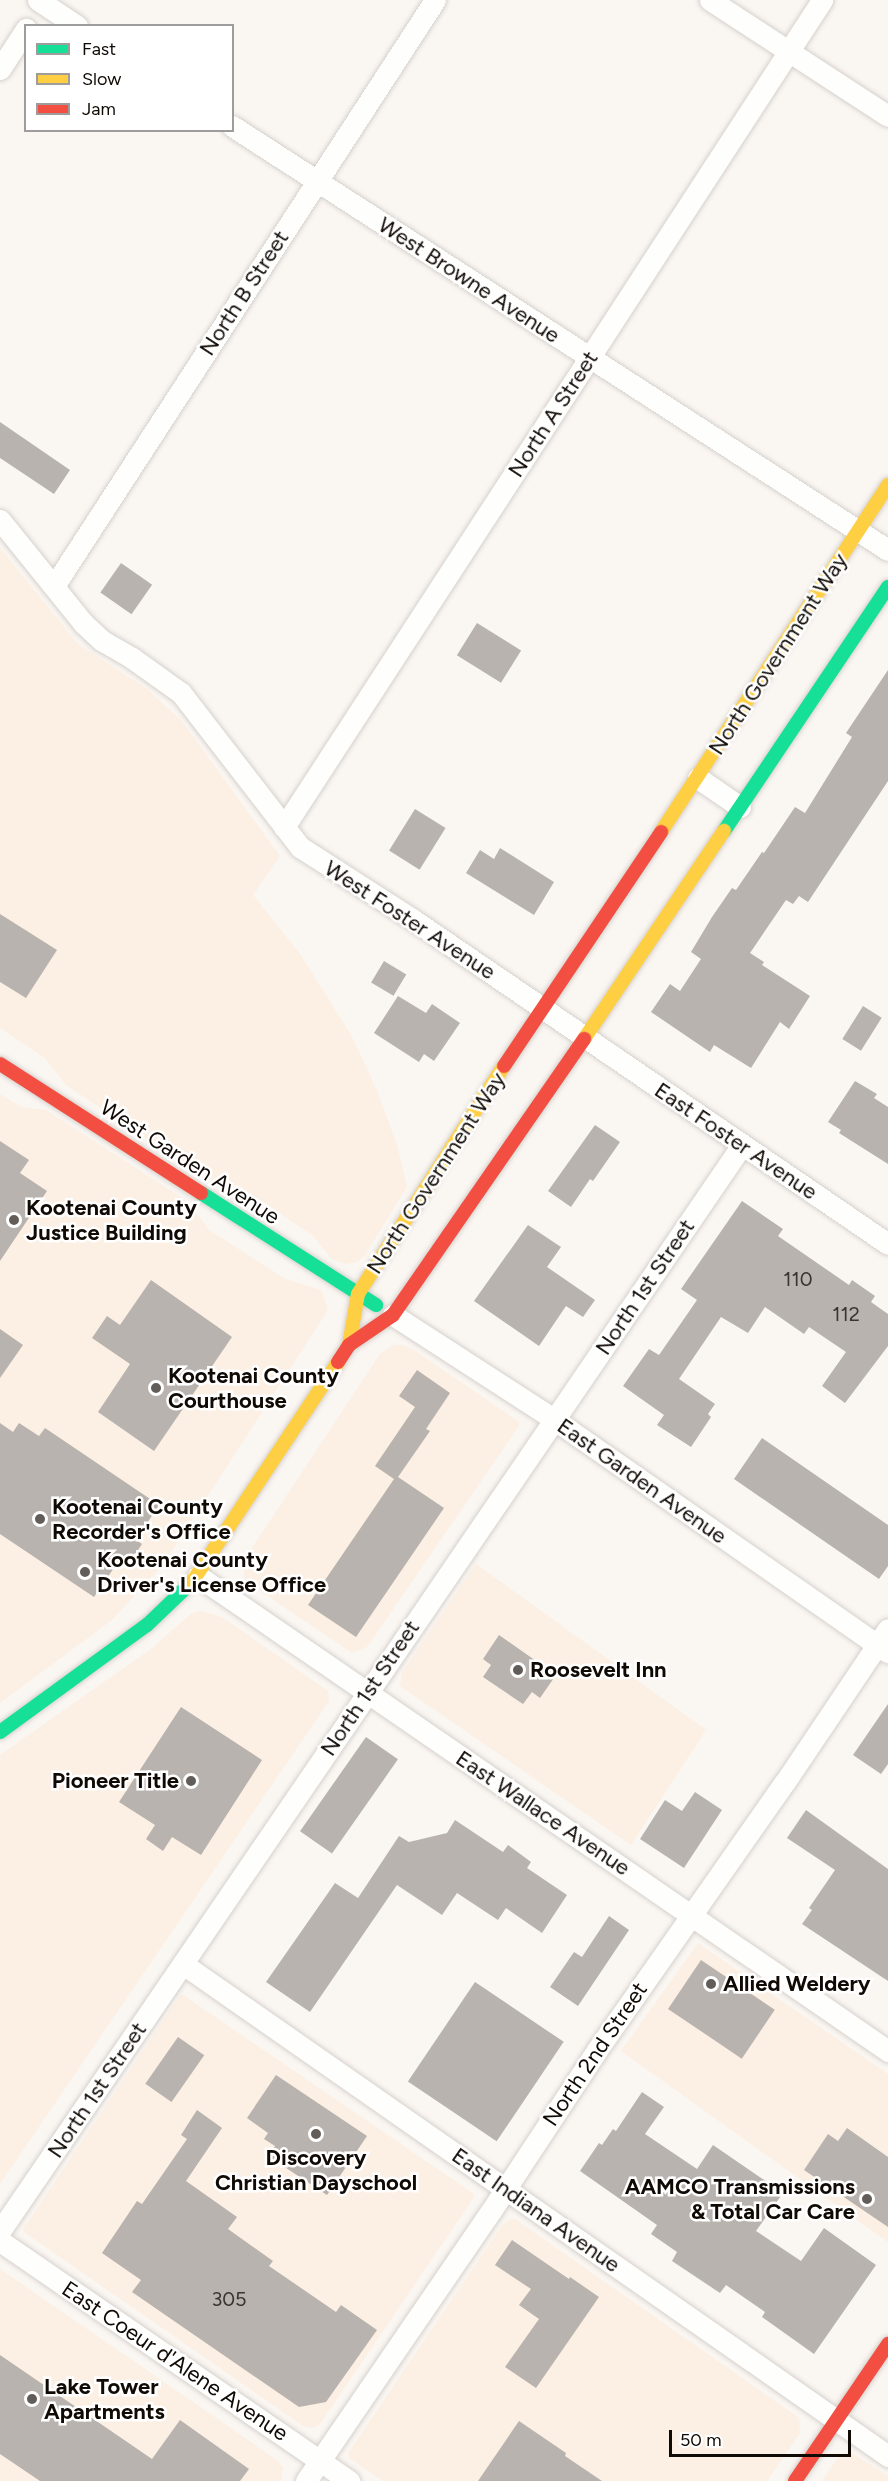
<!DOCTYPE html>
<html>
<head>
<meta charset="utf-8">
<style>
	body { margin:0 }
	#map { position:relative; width:888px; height:2481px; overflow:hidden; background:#faf6f2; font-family:Figtree,sans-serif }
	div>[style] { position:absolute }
	.built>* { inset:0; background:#fcefe3 }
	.building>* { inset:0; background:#b8b3ae; transform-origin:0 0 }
	.roads { filter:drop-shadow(0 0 2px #d6d1cc) drop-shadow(0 0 2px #d6d1cc) }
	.street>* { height:21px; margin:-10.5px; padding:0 10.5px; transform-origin:10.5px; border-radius:10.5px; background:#fefefd }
	.fast>* { height:14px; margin:-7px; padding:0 7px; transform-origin:7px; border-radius:7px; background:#16e098 }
	.slow>* { height:14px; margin:-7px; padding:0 7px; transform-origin:7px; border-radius:7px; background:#ffcf43 }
	.jam>* { height:14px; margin:-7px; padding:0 7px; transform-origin:7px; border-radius:7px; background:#f24e42 }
	.dots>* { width:16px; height:16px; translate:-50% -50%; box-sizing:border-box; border:3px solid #fff; border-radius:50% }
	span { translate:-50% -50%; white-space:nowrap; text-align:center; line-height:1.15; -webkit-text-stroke:5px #fff; paint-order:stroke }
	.number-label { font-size:20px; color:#3a342f }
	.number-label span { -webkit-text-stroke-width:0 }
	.street-label { font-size:22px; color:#100a05 }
	.poi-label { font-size:22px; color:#100a05; font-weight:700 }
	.left { translate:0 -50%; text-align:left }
	.right { translate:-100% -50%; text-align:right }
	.legend { position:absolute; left:24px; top:24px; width:210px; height:108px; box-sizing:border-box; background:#fff; border:2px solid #9f9d9b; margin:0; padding:8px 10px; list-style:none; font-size:18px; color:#100a05 }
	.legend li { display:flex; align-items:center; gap:12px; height:30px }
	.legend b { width:30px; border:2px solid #9f9d9b }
	.scale { position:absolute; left:669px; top:2430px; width:182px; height:27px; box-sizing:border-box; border:3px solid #100a05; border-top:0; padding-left:8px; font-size:18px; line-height:21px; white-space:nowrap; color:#100a05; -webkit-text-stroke:4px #fff; paint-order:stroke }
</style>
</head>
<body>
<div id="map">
	<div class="built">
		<i style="clip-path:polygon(0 548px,78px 644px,147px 689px,181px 720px,280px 856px,253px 895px,300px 954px,351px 1035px,378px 1093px,397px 1145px,407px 1187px,365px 1255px,357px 1262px,346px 1264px,333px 1260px,312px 1235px,239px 1186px,205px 1178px,66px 1085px,45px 1058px,0 1028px)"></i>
		<i style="clip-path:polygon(0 1094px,21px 1107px,46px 1110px,187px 1201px,209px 1230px,285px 1279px,321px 1290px,327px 1306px,326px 1313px,163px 1565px,112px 1620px,0 1703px)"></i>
		<i style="clip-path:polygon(393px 1345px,403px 1345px,414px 1350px,519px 1422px,519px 1426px,367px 1647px,352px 1653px,250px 1584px,245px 1579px,242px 1563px,380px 1354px)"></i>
		<i style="clip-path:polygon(476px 1564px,706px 1730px,631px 1845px,400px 1686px,402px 1673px)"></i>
		<i style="clip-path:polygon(200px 1611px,222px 1617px,328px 1691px,329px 1701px,0 2184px,0 1755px,151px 1649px,191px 1614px)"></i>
		<i style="clip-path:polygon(698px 1943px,888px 2074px,888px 2242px,621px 2051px)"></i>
		<i style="clip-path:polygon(183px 1995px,474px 2194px,472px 2200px,320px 2424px,313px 2428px,303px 2426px,24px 2232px,23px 2229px,180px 1996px)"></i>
		<i style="clip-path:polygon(515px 2219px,795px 2415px,799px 2420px,800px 2433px,767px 2481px,383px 2481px,349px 2458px,348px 2453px,501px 2227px,509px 2220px)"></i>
		<i style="clip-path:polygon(0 2269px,277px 2460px,283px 2467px,281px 2481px,0 2481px)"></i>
		<i style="clip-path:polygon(849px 2451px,888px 2476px,888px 2481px,822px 2481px,839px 2456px)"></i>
	</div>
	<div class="building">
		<i style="clip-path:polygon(0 422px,70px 470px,54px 494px,0 458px)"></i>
		<i style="left:121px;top:563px;width:38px;height:36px;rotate:35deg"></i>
		<i style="left:477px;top:623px;width:52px;height:38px;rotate:32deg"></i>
		<i style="clip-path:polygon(888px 670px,888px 781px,808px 902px,799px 896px,793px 904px,786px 900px,750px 953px,764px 962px,762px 965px,810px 996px,789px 1029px,780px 1022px,751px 1068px,714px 1045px,710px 1052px,651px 1012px,670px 984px,680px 991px,701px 959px,691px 952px,712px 917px,732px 888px,736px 890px,762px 852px,764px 853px,795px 807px,805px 813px,852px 737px,846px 733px)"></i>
		<i style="left:415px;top:809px;width:36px;height:49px;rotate:32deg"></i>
		<i style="clip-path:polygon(500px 848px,554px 882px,534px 915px,466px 873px,480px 850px,494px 859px)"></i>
		<i style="clip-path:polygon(0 914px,57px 950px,26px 998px,0 982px)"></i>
		<i style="left:384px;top:961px;width:26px;height:25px;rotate:31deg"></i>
		<i style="clip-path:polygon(398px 996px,426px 1013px,432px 1004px,460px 1023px,434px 1061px,424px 1054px,419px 1062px,374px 1033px)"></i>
		<i style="left:863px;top:1006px;width:22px;height:39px;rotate:32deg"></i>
		<i style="clip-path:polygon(855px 1081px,877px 1094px,874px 1098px,888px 1107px,888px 1164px,839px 1133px,841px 1130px,828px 1122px)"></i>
		<i style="clip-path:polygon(595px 1125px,620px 1142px,593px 1181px,590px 1179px,571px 1207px,548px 1191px)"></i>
		<i style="clip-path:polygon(0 1141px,29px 1160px,20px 1173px,47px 1191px,0 1261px)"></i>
		<i style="clip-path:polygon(742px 1201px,783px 1229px,778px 1236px,849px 1285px,852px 1280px,875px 1296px,871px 1302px,888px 1314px,888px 1346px,845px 1403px,822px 1386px,846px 1352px,809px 1327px,804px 1334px,765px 1307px,748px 1333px,721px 1317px,679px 1379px,715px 1404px,708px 1414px,711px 1417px,691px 1447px,657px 1425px,664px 1415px,623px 1386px,649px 1349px,659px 1355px,697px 1300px,681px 1289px)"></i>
		<i style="clip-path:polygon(528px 1225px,561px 1247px,547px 1267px,595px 1300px,583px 1317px,566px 1306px,539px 1346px,474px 1301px)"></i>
		<i style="clip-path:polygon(151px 1280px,232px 1337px,154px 1451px,98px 1412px,130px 1364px,92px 1338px,107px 1316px,120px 1325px)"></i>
		<i style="clip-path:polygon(0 1329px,23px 1345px,0 1378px)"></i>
		<i style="clip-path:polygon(417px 1370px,450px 1393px,426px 1429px,430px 1431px,398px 1477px,444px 1508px,356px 1637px,308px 1605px,394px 1479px,375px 1466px,415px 1407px,399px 1396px)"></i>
		<i style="clip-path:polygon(0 1423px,13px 1432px,19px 1423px,39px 1436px,45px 1428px,159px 1505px,136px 1540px,142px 1544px,128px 1565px,120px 1559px,94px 1597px,0 1534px)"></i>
		<i style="clip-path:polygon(762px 1438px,888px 1525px,888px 1566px,879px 1579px,734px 1479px)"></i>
		<i style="clip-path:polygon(499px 1635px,556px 1675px,540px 1698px,532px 1692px,523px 1704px,483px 1677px,491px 1665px,483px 1659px)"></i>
		<i style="clip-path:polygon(888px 1704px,888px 1764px,881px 1774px,853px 1755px)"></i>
		<i style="clip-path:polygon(181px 1707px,262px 1760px,201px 1855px,172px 1837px,163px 1851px,146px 1839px,155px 1825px,119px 1802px)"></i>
		<i style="left:366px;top:1737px;width:39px;height:115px;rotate:35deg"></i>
		<i style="clip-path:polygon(695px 1792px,722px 1810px,684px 1868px,640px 1839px,665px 1800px,682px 1811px)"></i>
		<i style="clip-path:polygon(806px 1810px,888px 1869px,888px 1981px,802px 1924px,812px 1910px,809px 1908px,835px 1870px,787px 1838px)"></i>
		<i style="clip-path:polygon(455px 1820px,503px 1852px,508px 1845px,531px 1862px,527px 1868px,567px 1895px,542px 1933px,506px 1908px,498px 1920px,457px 1893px,442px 1915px,397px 1885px,310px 2012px,266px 1982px,335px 1883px,358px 1898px,399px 1836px,409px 1842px,447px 1833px)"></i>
		<i style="clip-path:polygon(609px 1916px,629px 1930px,578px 2006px,550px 1987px,574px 1952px,582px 1957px)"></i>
		<i style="left:701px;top:1960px;width:89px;height:59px;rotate:34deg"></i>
		<i style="left:475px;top:1982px;width:107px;height:120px;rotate:34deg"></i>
		<i style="left:178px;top:2037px;width:32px;height:57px;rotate:35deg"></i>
		<i style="clip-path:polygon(276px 2075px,367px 2136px,327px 2195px,268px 2156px,275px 2146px,264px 2139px,268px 2133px,247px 2118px)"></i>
		<i style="clip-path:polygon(642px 2092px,664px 2107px,645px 2134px,697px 2169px,713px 2145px,783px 2193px,756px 2231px,801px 2261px,824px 2228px,876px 2265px,814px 2354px,762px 2317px,765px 2312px,726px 2285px,720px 2293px,672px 2261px,677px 2252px,651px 2234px,657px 2225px,580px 2171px,599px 2143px,602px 2145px,613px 2129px,616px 2131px)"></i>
		<i style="clip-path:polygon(197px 2110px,222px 2128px,186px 2181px,237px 2217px,228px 2229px,273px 2261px,269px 2266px,336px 2312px,341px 2305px,377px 2330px,326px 2402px,299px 2407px,132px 2292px,141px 2280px,102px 2253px,137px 2201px,142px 2204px,187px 2139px,181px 2135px)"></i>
		<i style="clip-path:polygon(847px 2128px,888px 2157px,888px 2227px,804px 2170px,828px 2134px,838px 2141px)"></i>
		<i style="clip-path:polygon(512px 2240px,569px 2279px,570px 2277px,599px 2297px,536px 2388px,505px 2367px,539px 2319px,519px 2305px,531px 2289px,495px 2265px)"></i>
		<i style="clip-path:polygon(0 2355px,152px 2459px,180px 2420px,249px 2469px,240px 2481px,40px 2481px,0 2454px)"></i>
		<i style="clip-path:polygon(519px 2421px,566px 2453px,565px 2456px,602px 2481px,478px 2481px)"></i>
	</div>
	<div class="roads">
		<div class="street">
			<i style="left:38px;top:0;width:47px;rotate:33.7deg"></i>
			<i style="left:710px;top:0;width:212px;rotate:33.1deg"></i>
			<i style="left:0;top:69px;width:48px;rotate:-57deg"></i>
			<i style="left:232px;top:126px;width:781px;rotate:32.88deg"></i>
			<i style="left:0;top:520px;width:132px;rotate:51.1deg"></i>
			<i style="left:83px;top:623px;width:25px;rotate:43deg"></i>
			<i style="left:101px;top:640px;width:36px;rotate:30deg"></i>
			<i style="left:132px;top:658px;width:60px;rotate:35.5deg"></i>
			<i style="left:181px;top:693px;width:195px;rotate:52.3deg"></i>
			<i style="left:300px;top:847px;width:133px;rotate:32.7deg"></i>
			<i style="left:412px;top:919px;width:576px;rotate:34.32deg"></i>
			<i style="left:54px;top:586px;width:699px;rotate:-56.97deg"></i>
			<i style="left:698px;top:778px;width:51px;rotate:34.6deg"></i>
			<i style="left:284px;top:827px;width:987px;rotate:-56.95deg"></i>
			<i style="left:393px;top:1315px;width:193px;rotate:32.9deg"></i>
			<i style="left:555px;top:1420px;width:406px;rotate:34.9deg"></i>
			<i style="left:198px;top:1576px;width:838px;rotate:34.54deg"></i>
			<i style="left:183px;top:1964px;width:860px;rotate:34.91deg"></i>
			<i style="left:0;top:2231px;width:1315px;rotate:-55.66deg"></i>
			<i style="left:0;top:2241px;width:424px;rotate:34.5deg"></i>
			<i style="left:306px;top:2481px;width:327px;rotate:-55.6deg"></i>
			<i style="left:491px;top:2211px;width:193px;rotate:-56.6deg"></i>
			<i style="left:597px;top:2050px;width:327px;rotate:-55deg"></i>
			<i style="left:785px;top:1782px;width:184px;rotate:-56.1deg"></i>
		</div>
		<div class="fast">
			<i style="left:724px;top:831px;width:294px;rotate:-56.1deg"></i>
			<i style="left:201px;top:1193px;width:208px;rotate:32.6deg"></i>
			<i style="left:0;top:1732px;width:182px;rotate:-36.1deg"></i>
			<i style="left:147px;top:1625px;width:62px;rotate:-43.7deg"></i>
		</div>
		<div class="slow">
			<i style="left:661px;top:832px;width:415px;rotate:-56.8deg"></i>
			<i style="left:584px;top:1039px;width:251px;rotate:-56.1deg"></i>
			<i style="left:349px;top:1345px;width:52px;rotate:-80deg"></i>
			<i style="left:358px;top:1294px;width:271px;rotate:-57.4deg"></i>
			<i style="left:192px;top:1582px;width:264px;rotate:-56.4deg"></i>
		</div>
		<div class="jam">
			<i style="left:0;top:1064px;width:239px;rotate:32.7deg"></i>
			<i style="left:504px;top:1066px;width:282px;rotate:-56.1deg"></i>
			<i style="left:338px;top:1362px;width:20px;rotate:-57deg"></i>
			<i style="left:349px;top:1345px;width:53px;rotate:-34.3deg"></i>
			<i style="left:393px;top:1315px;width:336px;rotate:-55.3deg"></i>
			<i style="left:795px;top:2481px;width:166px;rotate:-55.8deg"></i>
		</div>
	</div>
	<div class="dots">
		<i style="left:14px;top:1220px;background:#625d58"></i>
		<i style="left:156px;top:1388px;background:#625d58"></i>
		<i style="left:40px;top:1519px;background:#625d58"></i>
		<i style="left:85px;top:1572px;background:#625d58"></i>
		<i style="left:518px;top:1670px;background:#625d58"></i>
		<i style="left:191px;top:1781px;background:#625d58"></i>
		<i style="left:711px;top:1984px;background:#625d58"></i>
		<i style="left:316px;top:2134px;background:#625d58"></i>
		<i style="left:867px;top:2199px;background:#625d58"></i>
		<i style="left:32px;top:2399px;background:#625d58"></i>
	</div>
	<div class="number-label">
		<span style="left:798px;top:1279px">110</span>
		<span style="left:846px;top:1314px">112</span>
		<span style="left:229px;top:2299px">305</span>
	</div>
	<div class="street-label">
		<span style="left:469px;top:280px;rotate:33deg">West Browne Avenue</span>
		<span style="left:244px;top:293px;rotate:-57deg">North B Street</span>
		<span style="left:553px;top:414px;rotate:-57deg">North A Street</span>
		<span style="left:778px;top:654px;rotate:-57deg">North Government Way</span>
		<span style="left:410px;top:920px;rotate:33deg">West Foster Avenue</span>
		<span style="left:736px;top:1141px;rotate:34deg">East Foster Avenue</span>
		<span style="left:190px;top:1162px;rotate:33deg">West Garden Avenue</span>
		<span style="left:436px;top:1173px;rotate:-57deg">North Government Way</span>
		<span style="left:645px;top:1287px;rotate:-56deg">North 1st Street</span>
		<span style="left:642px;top:1481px;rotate:35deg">East Garden Avenue</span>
		<span style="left:370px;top:1688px;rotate:-56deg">North 1st Street</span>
		<span style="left:543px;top:1813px;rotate:34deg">East Wallace Avenue</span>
		<span style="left:595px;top:2054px;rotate:-56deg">North 2nd Street</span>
		<span style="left:97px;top:2090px;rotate:-56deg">North 1st Street</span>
		<span style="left:536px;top:2210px;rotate:35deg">East Indiana Avenue</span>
		<span style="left:175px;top:2361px;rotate:34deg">East Coeur d'Alene Avenue</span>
	</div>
	<div class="poi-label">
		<span class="left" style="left:26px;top:1220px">Kootenai County<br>Justice Building</span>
		<span class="left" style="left:168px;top:1388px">Kootenai County<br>Courthouse</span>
		<span class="left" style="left:52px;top:1519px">Kootenai County<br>Recorder's Office</span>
		<span class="left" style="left:97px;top:1572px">Kootenai County<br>Driver's License Office</span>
		<span class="left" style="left:530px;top:1670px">Roosevelt Inn</span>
		<span class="right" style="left:179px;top:1781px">Pioneer Title</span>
		<span class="left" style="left:723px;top:1984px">Allied Weldery</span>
		<span style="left:316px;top:2170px">Discovery<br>Christian Dayschool</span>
		<span class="right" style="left:855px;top:2199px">AAMCO Transmissions<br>&amp; Total Car Care</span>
		<span class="left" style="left:44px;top:2399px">Lake Tower<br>Apartments</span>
	</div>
	<ul class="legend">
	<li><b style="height:8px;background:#16e098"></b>Fast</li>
	<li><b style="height:8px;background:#ffcf43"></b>Slow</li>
	<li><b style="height:8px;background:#f24e42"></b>Jam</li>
	</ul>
	<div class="scale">50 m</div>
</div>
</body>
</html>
